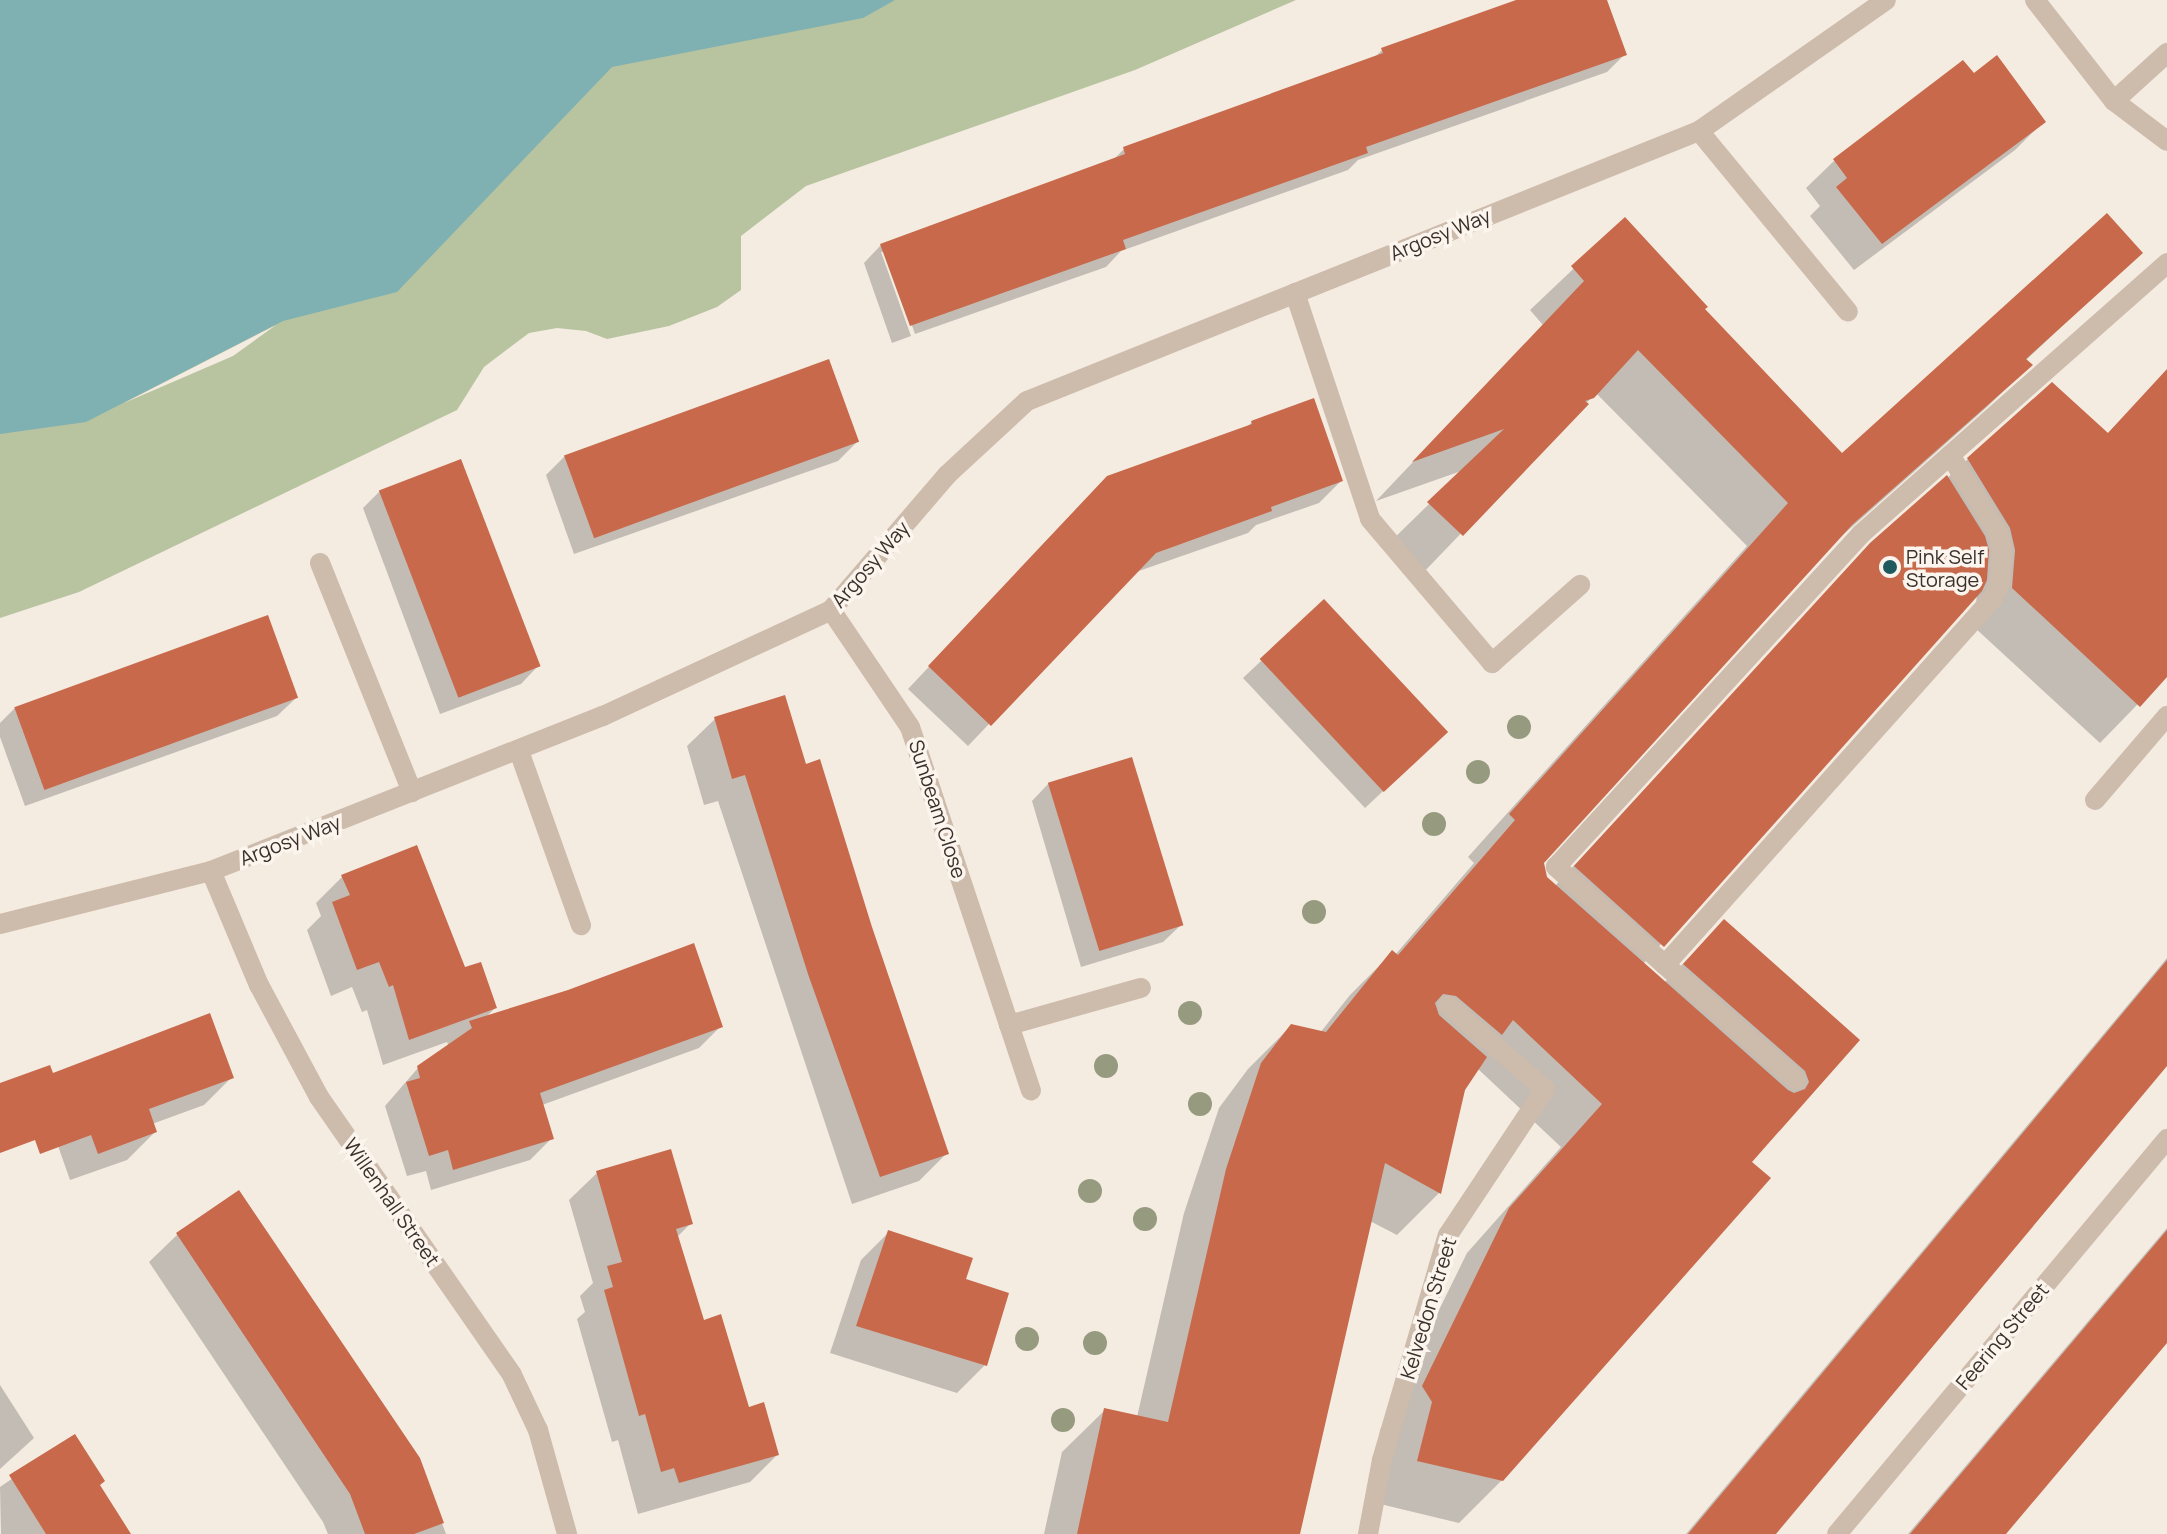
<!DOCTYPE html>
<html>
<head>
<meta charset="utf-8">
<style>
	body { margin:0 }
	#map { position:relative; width:2167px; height:1534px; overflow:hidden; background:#f4ebe1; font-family:Manrope,sans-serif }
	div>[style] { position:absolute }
	.green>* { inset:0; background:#b8c4a0 }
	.water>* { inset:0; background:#7fb0b2 }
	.shadow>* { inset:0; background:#0003 }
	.building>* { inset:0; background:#c8694b; transform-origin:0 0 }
	.minor>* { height:20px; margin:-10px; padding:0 10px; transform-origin:10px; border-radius:10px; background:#cdbbac }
	.trees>* { width:24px; height:24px; margin:-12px; border-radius:50%; background:#969b7f }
	.dots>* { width:22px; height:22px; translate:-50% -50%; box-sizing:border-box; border:4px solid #fbf5ee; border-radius:50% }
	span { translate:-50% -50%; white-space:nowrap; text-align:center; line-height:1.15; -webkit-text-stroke:7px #fbf5ee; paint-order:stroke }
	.street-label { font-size:20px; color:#3b302b }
	.poi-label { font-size:20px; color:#3b302b }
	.left { translate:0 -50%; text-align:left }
</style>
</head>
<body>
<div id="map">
	<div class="green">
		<i style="clip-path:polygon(evenodd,345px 0,1296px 0,1135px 70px,806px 186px,741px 236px,741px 290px,717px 307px,669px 326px,607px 339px,586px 331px,557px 328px,529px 333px,484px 367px,457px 410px,79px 592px,0 618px,0 141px,345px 0,276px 325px,233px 356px,124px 403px,276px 325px)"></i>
	</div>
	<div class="water">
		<i style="clip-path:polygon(0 0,895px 0,863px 18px,612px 67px,397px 292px,283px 321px,86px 422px,0 434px)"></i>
	</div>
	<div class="shadow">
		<i style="clip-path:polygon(1521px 0,1605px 0,1625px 54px,1607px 72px,1358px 160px,1348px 170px,1121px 251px,1106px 267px,915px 334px,886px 252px,881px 252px,911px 336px,892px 343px,864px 263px,881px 245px,1112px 161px,1124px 149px,1373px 59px,1382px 50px)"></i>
		<i style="clip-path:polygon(1963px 63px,1973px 76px,2043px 122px,2015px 150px,1854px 270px,1810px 216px,1820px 206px,1806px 188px,1834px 161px)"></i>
		<i style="clip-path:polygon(1625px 220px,1702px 309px,1842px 456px,2140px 253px,2025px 361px,2030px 365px,1987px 407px,1827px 549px,1541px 863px,1546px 878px,1555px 886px,1856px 562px,1968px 459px,2107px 434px,2167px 372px,2167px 674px,2100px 743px,1974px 627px,1977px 593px,1643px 964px,1664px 983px,1724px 922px,1857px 1041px,1750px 1162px,1502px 1480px,1459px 1523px,1376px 1503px,1380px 1430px,1467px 1253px,1561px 1147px,1477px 1068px,1463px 1089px,1439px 1193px,1397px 1235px,1370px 1221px,1298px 1534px,1044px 1534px,1062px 1452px,1105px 1410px,1137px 1417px,1184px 1213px,1219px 1108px,1248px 1069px,1291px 1026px,1320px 1033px,1350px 995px,1392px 953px,1395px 955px,1474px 863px,1468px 857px,1747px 546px,1596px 393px,1419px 577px,1386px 546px,1464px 470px,1376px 501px,1543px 325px,1530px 310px)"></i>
		<i style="clip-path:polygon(828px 362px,857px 442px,838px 461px,574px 554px,546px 475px,565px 456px)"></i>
		<i style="clip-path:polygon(1252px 422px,1341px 481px,1319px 503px,1256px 525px,1248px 533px,1133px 573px,968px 746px,908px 689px,1090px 496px,1245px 429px)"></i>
		<i style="clip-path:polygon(380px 491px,537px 667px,521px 684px,440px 714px,363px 508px)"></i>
		<i style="clip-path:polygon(1261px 661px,1428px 749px,1365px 808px,1243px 678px)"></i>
		<i style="clip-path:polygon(296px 698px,277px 716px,25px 806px,0 737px,0 723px,15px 708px)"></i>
		<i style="clip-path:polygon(715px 719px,804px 766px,870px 927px,947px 1153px,919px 1181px,852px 1204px,718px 801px,704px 805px,687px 746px)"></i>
		<i style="clip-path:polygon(1049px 783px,1181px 925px,1163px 942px,1081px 967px,1032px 801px)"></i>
		<i style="clip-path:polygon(343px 876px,464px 970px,495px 1008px,485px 1018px,721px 1026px,699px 1048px,542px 1105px,552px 1138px,530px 1160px,431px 1190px,426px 1171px,407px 1176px,385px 1106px,418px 1068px,449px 1047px,447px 1042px,383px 1065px,367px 1010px,362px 1012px,352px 987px,331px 996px,307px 930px,321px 916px,316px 903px)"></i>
		<i style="clip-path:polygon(2167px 958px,2167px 1063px,1774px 1534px,1686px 1534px)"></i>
		<i style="clip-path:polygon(232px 1077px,204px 1105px,152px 1124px,155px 1132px,127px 1160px,70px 1180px,57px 1143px)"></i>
		<i style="clip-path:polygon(597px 1173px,690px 1224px,677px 1237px,702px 1322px,747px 1409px,777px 1455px,750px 1482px,638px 1514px,618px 1440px,612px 1442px,577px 1319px,585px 1312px,580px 1296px,593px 1283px,569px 1200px)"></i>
		<i style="clip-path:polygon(238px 1193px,418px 1459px,446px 1534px,328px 1534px,323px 1522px,149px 1262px,177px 1235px)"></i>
		<i style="clip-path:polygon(2167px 1228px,2167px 1340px,2003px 1534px,1908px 1534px)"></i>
		<i style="clip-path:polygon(889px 1232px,963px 1281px,985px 1365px,957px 1393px,830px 1353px,861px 1260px)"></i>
		<i style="clip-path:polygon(0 1385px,34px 1438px,0 1469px)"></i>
		<i style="clip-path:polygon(74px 1436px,98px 1485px,128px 1534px,1px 1534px,0 1487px)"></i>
	</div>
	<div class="building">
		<i style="clip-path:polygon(1516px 0,1607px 0,1627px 55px,1366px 147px,1368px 153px,1123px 240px,1126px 249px,910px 326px,880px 244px,1125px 154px,1123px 147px,1383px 53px,1381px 48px)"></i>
		<i style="clip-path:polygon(1997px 55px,2046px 122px,1882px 244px,1836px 187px,1847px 178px,1833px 159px,1963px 60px,1974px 73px)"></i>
		<i style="clip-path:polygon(2107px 213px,2143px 253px,2026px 359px,2033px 365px,1852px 525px,1544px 863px,1547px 877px,1788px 1090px,1794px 1093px,1805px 1089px,1809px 1082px,1805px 1071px,1683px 964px,1724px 919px,1860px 1040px,1752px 1162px,1771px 1178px,1503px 1481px,1417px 1461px,1432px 1402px,1422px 1386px,1509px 1208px,1602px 1104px,1513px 1020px,1502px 1035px,1456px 996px,1443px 994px,1435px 1003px,1439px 1015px,1487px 1057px,1465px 1090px,1441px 1194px,1385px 1163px,1300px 1534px,1077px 1534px,1104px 1408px,1168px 1422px,1226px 1169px,1261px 1063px,1291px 1024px,1326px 1032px,1392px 950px,1398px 955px,1515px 820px,1509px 814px,1788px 503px,1638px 350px,1594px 398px,1585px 401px,1589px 404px,1463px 536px,1427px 502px,1504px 429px,1412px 462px,1584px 281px,1571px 266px,1625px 217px,1708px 307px,1705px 309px,1842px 453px)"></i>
		<i style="left:829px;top:359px;width:88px;height:282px;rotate:70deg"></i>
		<i style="clip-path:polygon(2167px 369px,2167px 677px,2140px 707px,2012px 588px,2015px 550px,2010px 528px,1967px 458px,2052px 382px,2108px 433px)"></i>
		<i style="clip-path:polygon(1314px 398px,1343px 481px,1271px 507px,1272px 511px,1156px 553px,991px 726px,928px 666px,1107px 476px,1252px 424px,1251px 421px)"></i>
		<i style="left:461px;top:459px;width:222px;height:88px;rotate:69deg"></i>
		<i style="clip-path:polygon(1947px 475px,1985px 536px,1989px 550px,1987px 580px,1982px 591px,1664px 947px,1574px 866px,1870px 543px)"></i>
		<i style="left:1324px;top:599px;width:182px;height:88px;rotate:47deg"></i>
		<i style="left:268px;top:615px;width:88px;height:270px;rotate:70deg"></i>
		<i style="clip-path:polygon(785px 695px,806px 764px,820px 759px,872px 927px,949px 1154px,880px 1177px,808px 974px,745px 775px,732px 779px,714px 717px)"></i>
		<i style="left:1132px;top:757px;width:176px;height:88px;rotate:73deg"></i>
		<i style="clip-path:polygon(417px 845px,465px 967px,481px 962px,497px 1008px,409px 1040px,393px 985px,389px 987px,379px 962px,357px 970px,332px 902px,350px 895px,341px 875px)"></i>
		<i style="clip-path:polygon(694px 943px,723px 1027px,540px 1093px,554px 1139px,453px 1170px,448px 1150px,429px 1156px,406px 1082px,420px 1078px,417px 1066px,472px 1028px,469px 1021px,568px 990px)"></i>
		<i style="clip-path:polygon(2167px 960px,2167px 1066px,1776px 1534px,1688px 1534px)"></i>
		<i style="clip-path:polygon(210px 1013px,234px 1078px,149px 1109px,157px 1132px,98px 1154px,91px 1135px,40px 1154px,35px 1140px,0 1153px,0 1083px,50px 1065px,53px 1073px)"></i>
		<i style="clip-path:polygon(671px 1149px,693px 1224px,676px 1229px,704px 1320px,721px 1314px,749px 1407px,764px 1402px,779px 1455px,679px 1483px,674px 1468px,661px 1472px,645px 1414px,639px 1416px,604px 1290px,613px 1287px,607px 1266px,622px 1262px,596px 1171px)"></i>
		<i style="clip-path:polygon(239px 1190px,420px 1458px,444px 1523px,414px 1534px,365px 1534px,350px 1494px,176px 1233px)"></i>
		<i style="clip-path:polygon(888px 1230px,973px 1258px,966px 1279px,1009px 1293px,987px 1366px,856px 1326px)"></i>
		<i style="clip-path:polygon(2167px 1230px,2167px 1343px,2006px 1534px,1910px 1534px)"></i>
		<i style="clip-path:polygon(75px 1434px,105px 1481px,100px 1485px,131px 1534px,46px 1534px,9px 1475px)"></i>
	</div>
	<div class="minor">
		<i style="left:2035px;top:0;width:128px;rotate:52deg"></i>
		<i style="left:2114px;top:101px;width:66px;rotate:37deg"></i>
		<i style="left:2114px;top:101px;width:72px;rotate:-42.2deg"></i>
		<i style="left:1699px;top:131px;width:234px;rotate:50.5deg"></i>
		<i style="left:1295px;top:293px;width:238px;rotate:71.6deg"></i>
		<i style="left:1370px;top:519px;width:189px;rotate:49.7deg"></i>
		<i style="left:1492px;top:663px;width:118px;rotate:-41.6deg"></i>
		<i style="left:1950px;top:455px;width:89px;rotate:58.3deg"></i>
		<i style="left:1997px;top:531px;width:19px;rotate:74deg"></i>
		<i style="left:2002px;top:549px;width:34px;rotate:93deg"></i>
		<i style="left:2000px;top:583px;width:17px;rotate:115deg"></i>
		<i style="left:1993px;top:598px;width:492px;rotate:131.8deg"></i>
		<i style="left:1665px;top:965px;width:147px;rotate:-138deg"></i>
		<i style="left:1556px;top:867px;width:452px;rotate:-47.5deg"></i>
		<i style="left:1861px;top:534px;width:409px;rotate:-41.5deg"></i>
		<i style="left:320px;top:563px;width:247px;rotate:68.1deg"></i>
		<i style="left:831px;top:610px;width:141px;rotate:56deg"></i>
		<i style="left:910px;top:727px;width:383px;rotate:71.6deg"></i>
		<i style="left:519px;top:751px;width:185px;rotate:70.4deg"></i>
		<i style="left:2095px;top:800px;width:111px;rotate:-49.4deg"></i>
		<i style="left:211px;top:871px;width:124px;rotate:67.2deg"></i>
		<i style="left:259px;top:985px;width:127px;rotate:61.8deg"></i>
		<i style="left:319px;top:1097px;width:338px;rotate:55.2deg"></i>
		<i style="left:512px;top:1375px;width:61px;rotate:64.7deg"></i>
		<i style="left:538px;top:1430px;width:108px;rotate:74.4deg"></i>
		<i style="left:0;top:924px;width:218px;rotate:-14.1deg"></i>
		<i style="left:211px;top:871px;width:422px;rotate:-21.6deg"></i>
		<i style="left:603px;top:716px;width:251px;rotate:-24.9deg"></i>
		<i style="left:831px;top:610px;width:178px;rotate:-49.3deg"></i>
		<i style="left:947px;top:475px;width:109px;rotate:-42.8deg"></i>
		<i style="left:1027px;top:401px;width:724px;rotate:-21.89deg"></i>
		<i style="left:1699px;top:131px;width:228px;rotate:-35deg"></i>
		<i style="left:1665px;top:965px;width:174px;rotate:41.3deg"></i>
		<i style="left:1009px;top:1025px;width:137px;rotate:-15.7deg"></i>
		<i style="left:1368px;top:1534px;width:75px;rotate:-79.3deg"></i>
		<i style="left:1382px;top:1460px;width:234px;rotate:-73.7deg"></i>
		<i style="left:1448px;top:1235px;width:175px;rotate:-56.4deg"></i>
		<i style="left:1545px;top:1089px;width:128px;rotate:-139.4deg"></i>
		<i style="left:1837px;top:1534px;width:515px;rotate:-50.12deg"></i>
	</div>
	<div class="trees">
		<i style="left:1519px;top:727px"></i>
		<i style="left:1478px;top:772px"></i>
		<i style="left:1434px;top:824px"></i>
		<i style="left:1314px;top:912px"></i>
		<i style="left:1190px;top:1013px"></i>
		<i style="left:1106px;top:1066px"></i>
		<i style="left:1200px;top:1104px"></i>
		<i style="left:1090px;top:1191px"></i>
		<i style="left:1145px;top:1219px"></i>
		<i style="left:1027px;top:1339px"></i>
		<i style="left:1095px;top:1343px"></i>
		<i style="left:1063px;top:1420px"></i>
	</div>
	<div class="dots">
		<i style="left:1890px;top:567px;background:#1f5a5e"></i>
	</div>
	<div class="street-label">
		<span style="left:1440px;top:234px;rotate:-22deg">Argosy Way</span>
		<span style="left:870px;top:564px;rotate:-49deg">Argosy Way</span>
		<span style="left:938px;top:809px;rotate:72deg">Sunbeam Close</span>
		<span style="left:290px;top:840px;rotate:-21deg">Argosy Way</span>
		<span style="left:392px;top:1202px;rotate:55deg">Willenhall Street</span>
		<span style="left:1428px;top:1308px;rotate:-73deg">Kelvedon Street</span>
		<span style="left:2002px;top:1336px;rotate:-50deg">Feering Street</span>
	</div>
	<div class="poi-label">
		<span class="left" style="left:1906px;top:568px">Pink Self<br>Storage</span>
	</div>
</div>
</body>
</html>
